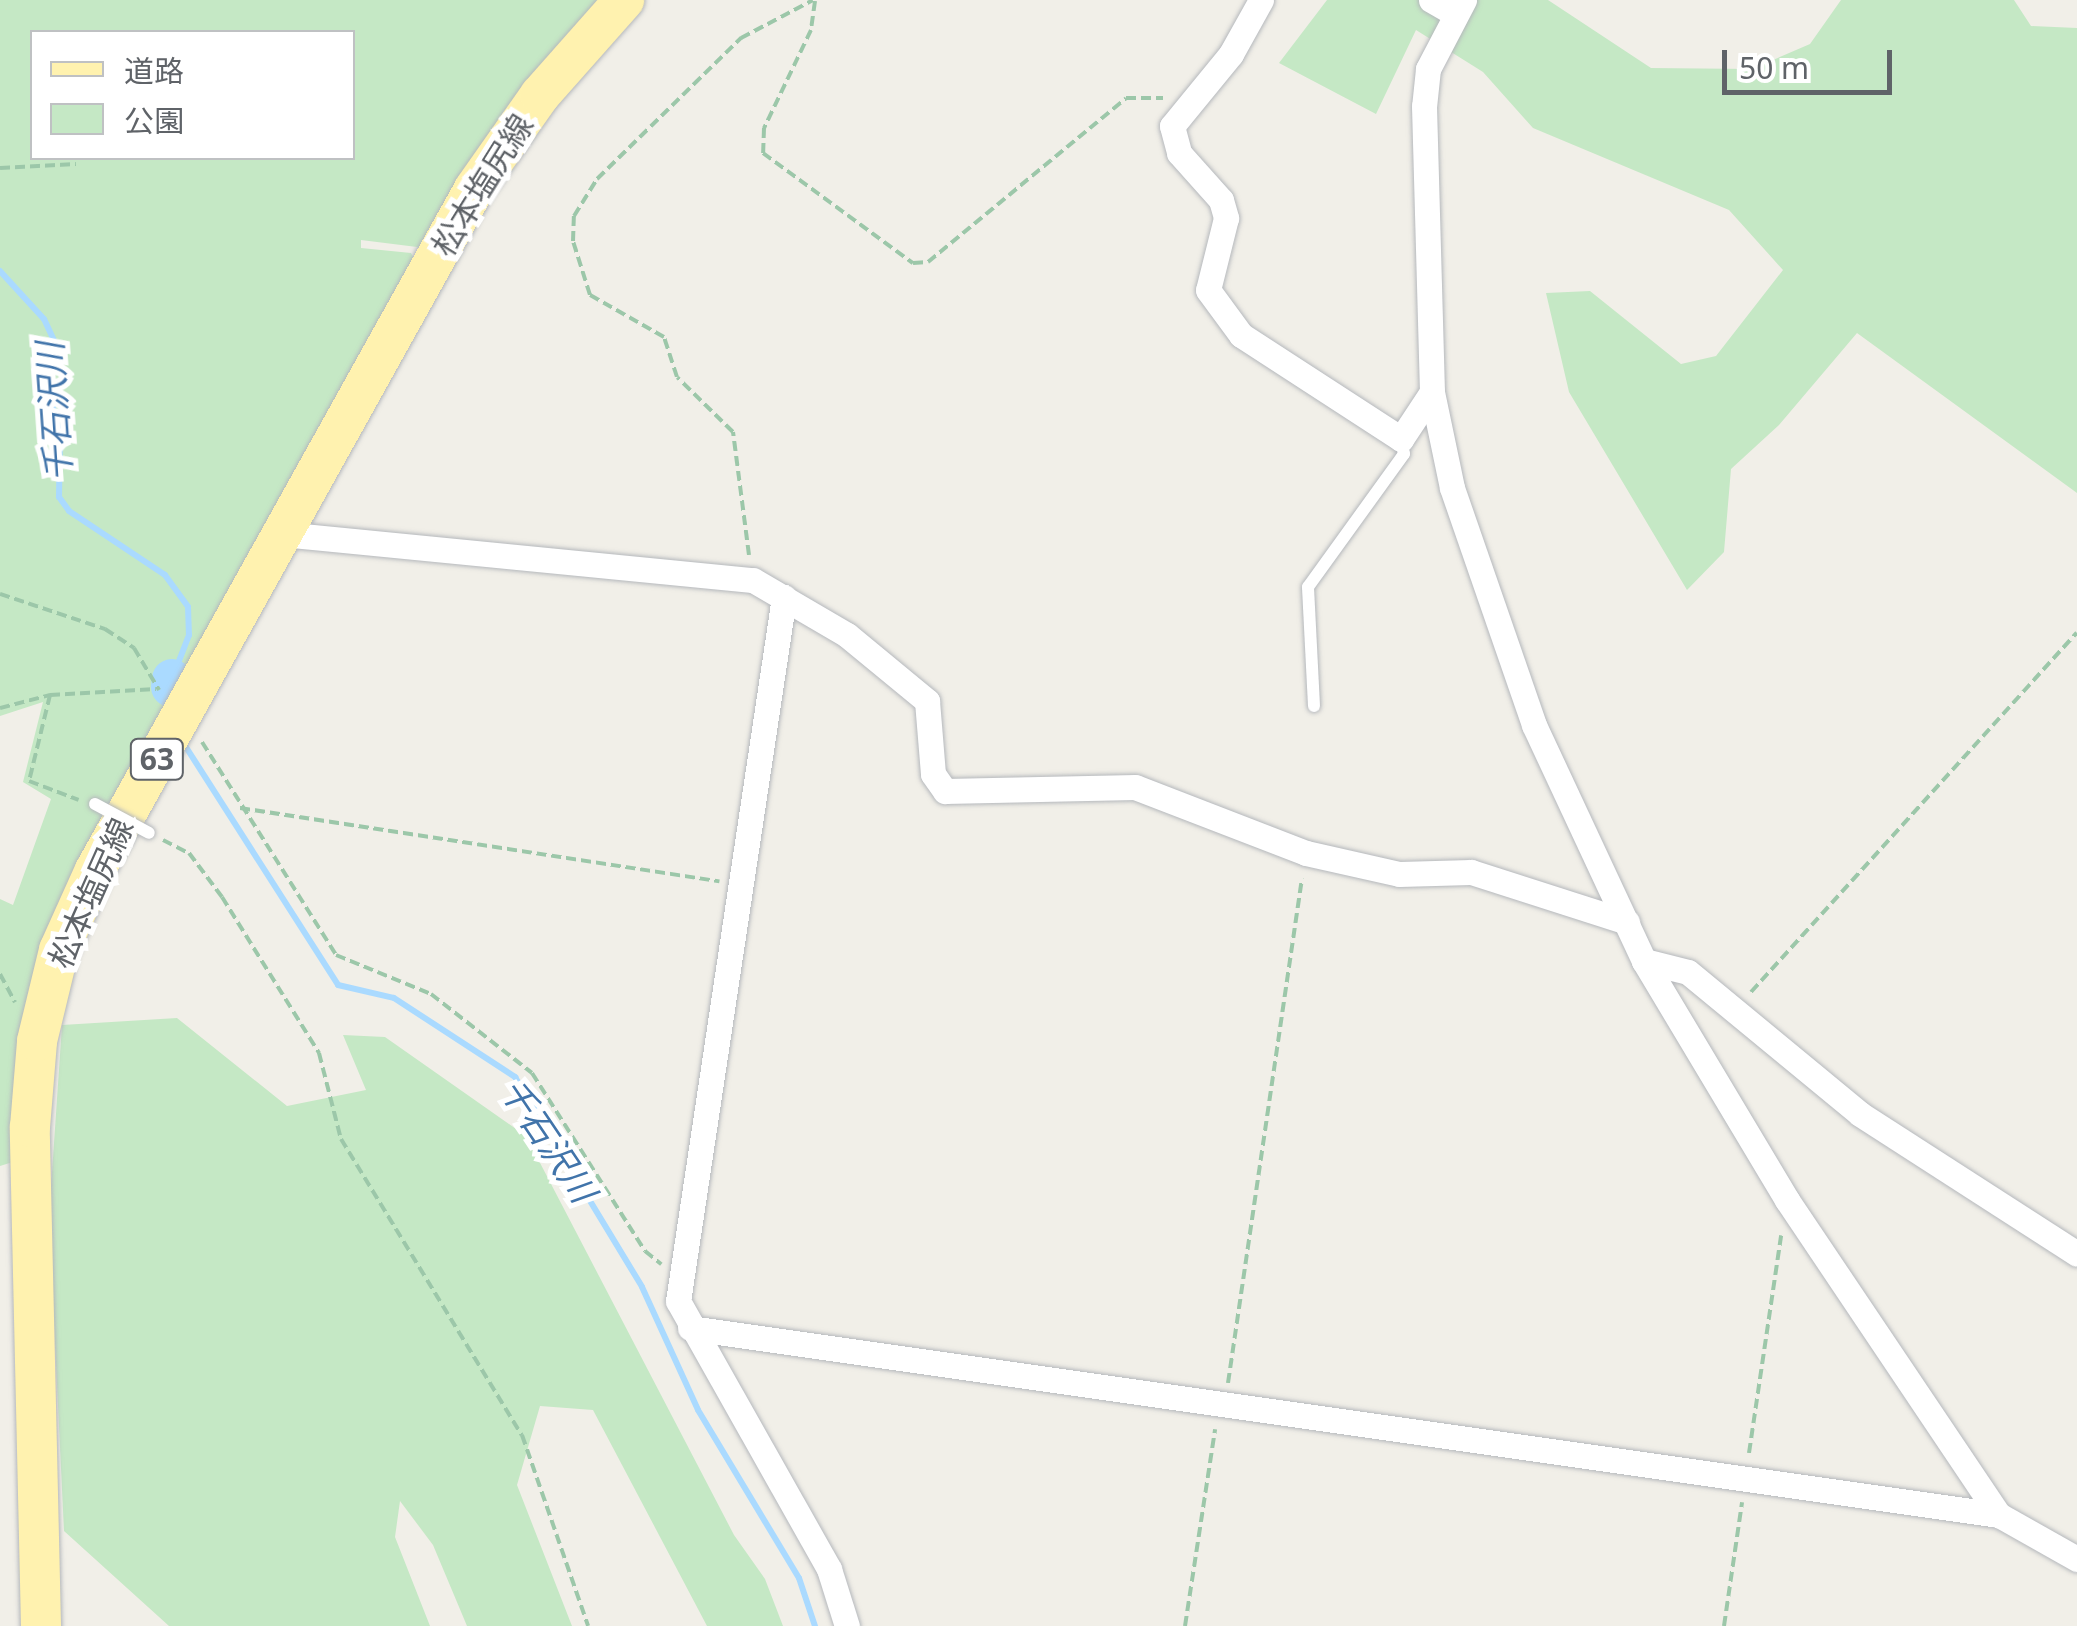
<!DOCTYPE html>
<html>
<head>
<meta charset="utf-8">
<style>
	body { margin:0 }
	#map { position:relative; width:2077px; height:1626px; overflow:hidden; background:#f1efe8; font-family:"Noto Sans","Noto Sans JP",sans-serif }
	div>[style] { position:absolute }
	.green>* { inset:0; background:#c5e8c5 }
	.stream>* { height:6px; margin:-3px; padding:0 3px; transform-origin:3px; border-radius:3px; background:#aadaff }
	.river>* { height:40px; margin:-20px; padding:0 20px; transform-origin:20px; border-radius:20px; background:#aadaff }
	.path>* { height:4px; margin-top:-2px; transform-origin:0; background:repeating-linear-gradient(90deg,#9cc7a9 0 10px,transparent 0 15px) }
	.roads { filter:drop-shadow(0 0 2px #b5b8bc) drop-shadow(0 0 2px #b5b8bc) }
	.lane>* { height:12px; margin:-6px; padding:0 6px; transform-origin:6px; border-radius:6px; background:#fff }
	.street>* { height:25px; margin:-12.5px; padding:0 12.5px; transform-origin:12.5px; border-radius:12.5px; background:#fff }
	.primary>* { height:40px; margin:-20px; padding:0 20px; transform-origin:20px; border-radius:20px; background:#fff2af }
	.bridges { filter:drop-shadow(0 0 2px #b5b8bc) drop-shadow(0 0 2px #b5b8bc) }
	.lane-bridge>* { height:12px; margin:-6px; padding:0 6px; transform-origin:6px; border-radius:6px; background:#fff }
	span { translate:-50% -50%; white-space:nowrap; text-align:center; line-height:1.15; -webkit-text-stroke:10px #fff; paint-order:stroke }
	.shield-label span { padding:2px 8px; background:#fff; border:2px solid; border-radius:8px; -webkit-text-stroke-width:0 }
	.shield-label { font-size:30px; color:#5f6368; font-weight:700 }
	.street-label { font-size:32px; color:#5f6368 }
	.water-label { font-size:35px; color:#4174aa; font-style:italic }
	.legend { position:absolute; left:30px; top:30px; width:325px; height:130px; box-sizing:border-box; background:#fff; border:2px solid #bfc1c3; margin:0; padding:12px 18px; list-style:none; font-size:30px; color:#5f6368 }
	.legend li { display:flex; align-items:center; gap:20px; height:50px }
	.legend b { width:50px; border:2px solid #bfc1c3 }
	.scale { position:absolute; left:1722px; top:50px; width:170px; height:45px; box-sizing:border-box; border:5px solid #5f6368; border-top:0; padding-left:12px; font-size:30px; line-height:35px; white-space:nowrap; color:#5f6368; -webkit-text-stroke:8px #fff; paint-order:stroke }
</style>
</head>
<body>
<div id="map">
	<div class="green">
		<i style="clip-path:polygon(evenodd,0 0,606px 0,425px 248px,361px 240px,361px 248px,411px 253px,417px 264px,66px 904px,19px 1160px,0 1166px,0 899px,13px 905px,51px 799px,23px 782px,43px 702px,0 716px,0 0,32px 32px,352px 32px,352px 158px,32px 158px,32px 32px)"></i>
		<i style="clip-path:polygon(1327px 0,1548px 0,1651px 68px,1752px 69px,1810px 44px,1841px 0,2014px 0,2031px 26px,2077px 28px,2077px 493px,1857px 333px,1779px 425px,1731px 469px,1724px 552px,1687px 590px,1569px 392px,1546px 293px,1590px 291px,1681px 364px,1716px 356px,1783px 270px,1729px 210px,1533px 128px,1483px 72px,1416px 30px,1376px 114px,1279px 63px)"></i>
		<i style="clip-path:polygon(177px 1018px,287px 1106px,366px 1090px,343px 1035px,385px 1037px,526px 1136px,734px 1535px,765px 1579px,783px 1626px,707px 1626px,593px 1410px,540px 1406px,517px 1485px,572px 1626px,467px 1626px,433px 1545px,400px 1501px,395px 1537px,430px 1626px,169px 1626px,64px 1531px,49px 1217px,62px 1025px)"></i>
	</div>
	<div class="stream">
		<i style="left:0;top:271px;width:65px;rotate:47.5deg"></i>
		<i style="left:44px;top:319px;width:31px;rotate:65deg"></i>
		<i style="left:57px;top:347px;width:47px;rotate:99.9deg"></i>
		<i style="left:49px;top:393px;width:42px;rotate:75deg"></i>
		<i style="left:60px;top:434px;width:63px;rotate:90.9deg"></i>
		<i style="left:59px;top:497px;width:17px;rotate:54deg"></i>
		<i style="left:69px;top:511px;width:115px;rotate:33.7deg"></i>
		<i style="left:165px;top:575px;width:39px;rotate:54deg"></i>
		<i style="left:188px;top:607px;width:28px;rotate:88deg"></i>
		<i style="left:189px;top:635px;width:47px;rotate:111.1deg"></i>
		<i style="left:184px;top:744px;width:286px;rotate:57.4deg"></i>
		<i style="left:338px;top:985px;width:57px;rotate:13.1deg"></i>
		<i style="left:394px;top:998px;width:145px;rotate:33.1deg"></i>
		<i style="left:515px;top:1077px;width:245px;rotate:58.8deg"></i>
		<i style="left:642px;top:1287px;width:135px;rotate:65.5deg"></i>
		<i style="left:698px;top:1410px;width:196px;rotate:59deg"></i>
		<i style="left:799px;top:1578px;width:51px;rotate:71.6deg"></i>
	</div>
	<div class="river">
		<i style="left:171px;top:687px;width:8px;rotate:-83deg"></i>
	</div>
	<div class="path">
		<i style="left:815px;top:1px;width:29px;rotate:98deg"></i>
		<i style="left:811px;top:30px;width:109px;rotate:115.6deg"></i>
		<i style="left:764px;top:128px;width:25px;rotate:92deg"></i>
		<i style="left:763px;top:153px;width:186px;rotate:36.3deg"></i>
		<i style="left:913px;top:263px;width:15px;rotate:-4deg"></i>
		<i style="left:928px;top:262px;width:257px;rotate:-39.6deg"></i>
		<i style="left:1126px;top:98px;width:37px"></i>
		<i style="left:0;top:168px;width:76px;rotate:-3deg"></i>
		<i style="left:749px;top:555px;width:124px;rotate:-97.4deg"></i>
		<i style="left:733px;top:432px;width:78px;rotate:-135.5deg"></i>
		<i style="left:677px;top:377px;width:42px;rotate:-108deg"></i>
		<i style="left:664px;top:337px;width:85px;rotate:-150.4deg"></i>
		<i style="left:590px;top:295px;width:57px;rotate:-107.5deg"></i>
		<i style="left:573px;top:241px;width:25px;rotate:-88deg"></i>
		<i style="left:574px;top:216px;width:44px;rotate:-58.1deg"></i>
		<i style="left:597px;top:179px;width:202px;rotate:-44.4deg"></i>
		<i style="left:741px;top:38px;width:81px;rotate:-27.8deg"></i>
		<i style="left:0;top:594px;width:111px;rotate:18.4deg"></i>
		<i style="left:105px;top:629px;width:35px;rotate:33deg"></i>
		<i style="left:134px;top:648px;width:49px;rotate:59.2deg"></i>
		<i style="left:50px;top:695px;width:89px;rotate:103.7deg"></i>
		<i style="left:29px;top:781px;width:53px;rotate:20.8deg"></i>
		<i style="left:0;top:708px;width:52px;rotate:-14.6deg"></i>
		<i style="left:50px;top:695px;width:106px;rotate:-3.2deg"></i>
		<i style="left:202px;top:742px;width:252px;rotate:57.8deg"></i>
		<i style="left:336px;top:955px;width:103px;rotate:22.3deg"></i>
		<i style="left:431px;top:994px;width:128px;rotate:38deg"></i>
		<i style="left:532px;top:1073px;width:211px;rotate:57.6deg"></i>
		<i style="left:645px;top:1251px;width:21px;rotate:39deg"></i>
		<i style="left:240px;top:808px;width:485px;rotate:8.7deg"></i>
		<i style="left:163px;top:840px;width:29px;rotate:27deg"></i>
		<i style="left:189px;top:853px;width:55px;rotate:53.1deg"></i>
		<i style="left:222px;top:897px;width:184px;rotate:58.1deg"></i>
		<i style="left:319px;top:1053px;width:89px;rotate:75.7deg"></i>
		<i style="left:341px;top:1139px;width:347px;rotate:58.6deg"></i>
		<i style="left:522px;top:1435px;width:202px;rotate:70.9deg"></i>
		<i style="left:0;top:974px;width:32px;rotate:62deg"></i>
		<i style="left:1751px;top:992px;width:485px;rotate:-47.8deg"></i>
		<i style="left:1228px;top:1383px;width:510px;rotate:-81.66deg"></i>
		<i style="left:1749px;top:1453px;width:220px;rotate:-81.6deg"></i>
		<i style="left:1185px;top:1626px;width:199px;rotate:-81.3deg"></i>
		<i style="left:1724px;top:1626px;width:125px;rotate:-81.7deg"></i>
	</div>
	<div class="roads">
		<div class="lane">
			<i style="left:1314px;top:706px;width:119px;rotate:-92.9deg"></i>
			<i style="left:1308px;top:587px;width:164px;rotate:-54.2deg"></i>
			<i style="left:1404px;top:454px;width:15px;rotate:-101deg"></i>
		</div>
		<div class="street">
			<i style="left:1261px;top:0;width:62px;rotate:119.1deg"></i>
			<i style="left:1231px;top:54px;width:93px;rotate:129.3deg"></i>
			<i style="left:1172px;top:126px;width:28px;rotate:75deg"></i>
			<i style="left:1179px;top:153px;width:63px;rotate:48.2deg"></i>
			<i style="left:1221px;top:200px;width:19px;rotate:74deg"></i>
			<i style="left:1226px;top:218px;width:74px;rotate:104deg"></i>
			<i style="left:1208px;top:290px;width:56px;rotate:53.7deg"></i>
			<i style="left:1241px;top:335px;width:191px;rotate:33deg"></i>
			<i style="left:1401px;top:439px;width:56px;rotate:-56.6deg"></i>
			<i style="left:1431px;top:0;width:28px;rotate:30deg"></i>
			<i style="left:1464px;top:0;width:78px;rotate:117.6deg"></i>
			<i style="left:1428px;top:69px;width:37px;rotate:96deg"></i>
			<i style="left:1424px;top:106px;width:286px;rotate:88.4deg"></i>
			<i style="left:1432px;top:392px;width:98px;rotate:78.2deg"></i>
			<i style="left:1452px;top:488px;width:251px;rotate:70.9deg"></i>
			<i style="left:1534px;top:725px;width:260px;rotate:65deg"></i>
			<i style="left:1644px;top:961px;width:279px;rotate:59.1deg"></i>
			<i style="left:1787px;top:1200px;width:380px;rotate:56.1deg"></i>
			<i style="left:1999px;top:1515px;width:90px;rotate:29.4deg"></i>
			<i style="left:282px;top:534px;width:473px;rotate:5.6deg"></i>
			<i style="left:753px;top:580px;width:109px;rotate:30.3deg"></i>
			<i style="left:847px;top:635px;width:104px;rotate:39.5deg"></i>
			<i style="left:927px;top:701px;width:73px;rotate:85.3deg"></i>
			<i style="left:933px;top:774px;width:21px;rotate:55deg"></i>
			<i style="left:945px;top:791px;width:190px;rotate:-1.2deg"></i>
			<i style="left:1135px;top:787px;width:183px;rotate:21.1deg"></i>
			<i style="left:1306px;top:853px;width:95px;rotate:12.7deg"></i>
			<i style="left:1399px;top:874px;width:72px;rotate:-1.6deg"></i>
			<i style="left:1471px;top:872px;width:164px;rotate:17.8deg"></i>
			<i style="left:784px;top:597px;width:712px;rotate:98.56deg"></i>
			<i style="left:678px;top:1301px;width:308px;rotate:60.6deg"></i>
			<i style="left:829px;top:1569px;width:60px;rotate:72.5deg"></i>
			<i style="left:1644px;top:961px;width:45px;rotate:14deg"></i>
			<i style="left:1688px;top:972px;width:223px;rotate:39.5deg"></i>
			<i style="left:1860px;top:1114px;width:258px;rotate:32.8deg"></i>
			<i style="left:690px;top:1328px;width:1322px;rotate:8.13deg"></i>
		</div>
		<div class="primary">
			<i style="left:41px;top:1626px;width:499px;rotate:-91.3deg"></i>
			<i style="left:30px;top:1127px;width:86px;rotate:-85.3deg"></i>
			<i style="left:37px;top:1041px;width:94px;rotate:-76.4deg"></i>
			<i style="left:59px;top:950px;width:88px;rotate:-65.8deg"></i>
			<i style="left:95px;top:870px;width:779px;rotate:-60.9deg"></i>
			<i style="left:474px;top:189px;width:115px;rotate:-54.9deg"></i>
			<i style="left:540px;top:95px;width:127px;rotate:-48.5deg"></i>
		</div>
	</div>
	<div class="bridges">
		<div class="lane-bridge">
			<i style="left:95px;top:804px;width:61px;rotate:28.2deg"></i>
		</div>
	</div>
	<div class="shield-label">
		<span style="left:157px;top:759px">63</span>
	</div>
	<div class="street-label">
		<span style="left:482px;top:185px;rotate:-58deg">松本塩尻線</span>
		<span style="left:91px;top:893px;rotate:-66deg">松本塩尻線</span>
	</div>
	<div class="water-label">
		<span style="left:54px;top:412px;rotate:-94deg">千石沢川</span>
		<span style="left:548px;top:1140px;rotate:56deg">千石沢川</span>
	</div>
	<ul class="legend">
	<li><b style="height:12px;background:#fff2af"></b>道路</li>
	<li><b style="height:28px;background:#c5e8c5"></b>公園</li>
	</ul>
	<div class="scale">50 m</div>
</div>
</body>
</html>
